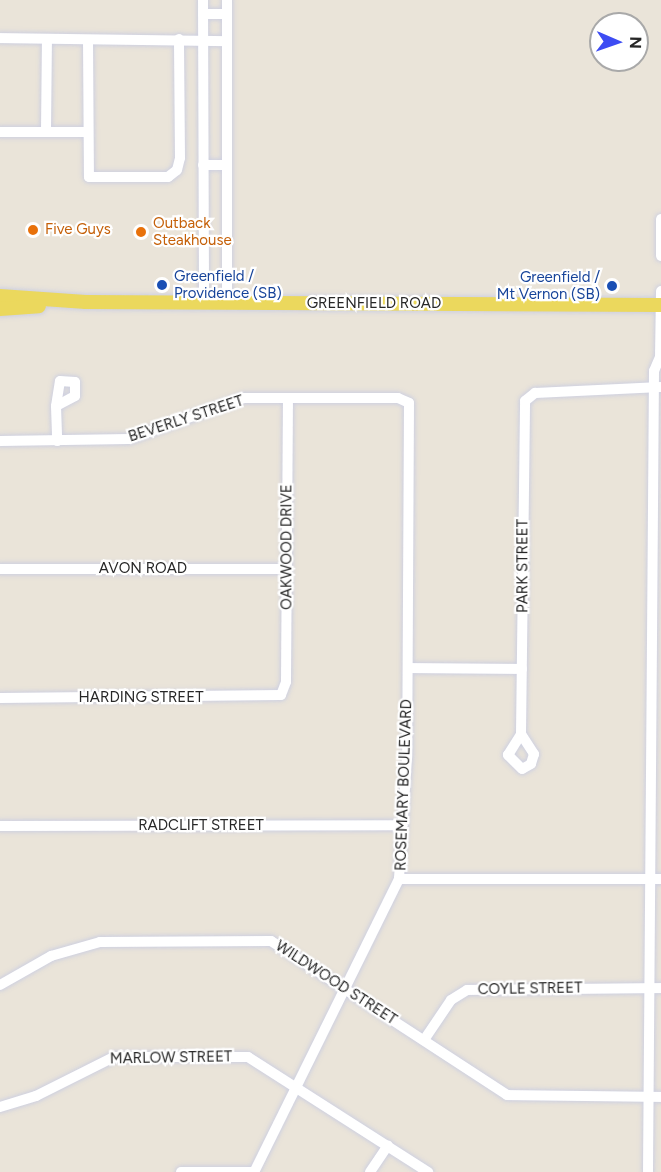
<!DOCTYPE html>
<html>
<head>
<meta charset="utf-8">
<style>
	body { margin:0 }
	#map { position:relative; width:661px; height:1172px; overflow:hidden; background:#eae4d9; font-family:Figtree,sans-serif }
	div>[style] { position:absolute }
	.roads { filter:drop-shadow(0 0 2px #ced0e0) drop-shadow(0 0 2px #ced0e0) }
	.minor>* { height:10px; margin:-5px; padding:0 5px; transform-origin:5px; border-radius:5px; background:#fff }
	.major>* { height:14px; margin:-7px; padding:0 7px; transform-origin:7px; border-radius:7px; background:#ebd85d }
	.dots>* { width:16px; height:16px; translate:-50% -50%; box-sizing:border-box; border:3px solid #fff; border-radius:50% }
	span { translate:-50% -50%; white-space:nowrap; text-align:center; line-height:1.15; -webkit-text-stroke:4.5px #fff; paint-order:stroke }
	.food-label { font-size:15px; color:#c56008 }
	.left { translate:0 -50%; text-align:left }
	.transit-label { font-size:15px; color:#164399 }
	.right { translate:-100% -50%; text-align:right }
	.street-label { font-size:15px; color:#272727 }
	.north { position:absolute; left:589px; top:12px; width:60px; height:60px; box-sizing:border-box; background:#fff; border:2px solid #a9a9a9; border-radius:50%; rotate:92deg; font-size:16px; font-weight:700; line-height:24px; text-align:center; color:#272727 }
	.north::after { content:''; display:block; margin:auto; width:21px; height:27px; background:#3d4cf3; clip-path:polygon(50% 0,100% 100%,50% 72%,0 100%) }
</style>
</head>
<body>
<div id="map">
	<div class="roads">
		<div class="minor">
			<i style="left:203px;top:0;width:303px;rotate:89.8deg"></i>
			<i style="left:203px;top:14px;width:24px"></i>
			<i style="left:0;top:38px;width:227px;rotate:0.8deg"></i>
			<i style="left:88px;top:40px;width:137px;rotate:89.6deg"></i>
			<i style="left:89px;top:177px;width:79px"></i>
			<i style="left:168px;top:177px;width:11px;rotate:-38deg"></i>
			<i style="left:177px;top:170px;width:12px;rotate:-76deg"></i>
			<i style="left:180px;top:158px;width:119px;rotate:-90.5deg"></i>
			<i style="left:46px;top:131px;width:92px;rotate:-89.4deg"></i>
			<i style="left:0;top:132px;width:88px"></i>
			<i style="left:203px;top:165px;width:24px"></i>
			<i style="left:661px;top:219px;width:37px;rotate:90deg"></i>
			<i style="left:227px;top:303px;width:303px;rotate:-90deg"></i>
			<i style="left:56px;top:406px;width:25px;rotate:-81deg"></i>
			<i style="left:60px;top:381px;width:15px;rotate:4deg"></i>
			<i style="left:75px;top:382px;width:14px;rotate:90deg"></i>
			<i style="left:75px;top:396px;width:21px;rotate:152deg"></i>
			<i style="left:56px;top:406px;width:35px;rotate:88deg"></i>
			<i style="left:0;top:441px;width:129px;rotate:-0.9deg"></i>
			<i style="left:129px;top:439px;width:122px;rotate:-19.6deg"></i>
			<i style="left:244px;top:398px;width:154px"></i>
			<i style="left:398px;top:398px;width:12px;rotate:24deg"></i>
			<i style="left:409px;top:403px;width:355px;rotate:90.3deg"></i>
			<i style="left:407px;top:758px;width:121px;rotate:93.8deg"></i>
			<i style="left:399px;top:879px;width:327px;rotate:116.3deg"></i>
			<i style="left:0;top:569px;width:286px"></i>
			<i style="left:408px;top:668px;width:114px;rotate:0.5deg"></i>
			<i style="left:0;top:698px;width:281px;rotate:-0.6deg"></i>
			<i style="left:281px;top:695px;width:14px;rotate:-69deg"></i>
			<i style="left:286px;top:682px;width:284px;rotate:-89.6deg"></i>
			<i style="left:521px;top:734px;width:24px;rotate:57deg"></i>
			<i style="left:534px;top:754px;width:10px;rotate:107deg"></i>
			<i style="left:531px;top:764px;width:10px;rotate:151deg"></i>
			<i style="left:522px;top:769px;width:20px;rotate:-135deg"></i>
			<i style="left:508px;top:755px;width:25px;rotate:-58deg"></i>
			<i style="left:521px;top:734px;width:333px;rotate:-89.3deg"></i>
			<i style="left:525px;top:401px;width:13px;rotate:-39deg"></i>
			<i style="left:535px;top:393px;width:126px;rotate:-2.7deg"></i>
			<i style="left:0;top:826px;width:401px;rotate:-0.1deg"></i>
			<i style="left:399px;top:879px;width:262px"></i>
			<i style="left:0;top:985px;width:59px;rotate:-29.6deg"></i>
			<i style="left:51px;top:956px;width:51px;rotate:-15.9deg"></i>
			<i style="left:100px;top:942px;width:171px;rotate:-0.3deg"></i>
			<i style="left:271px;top:941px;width:282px;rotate:33.1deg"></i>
			<i style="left:507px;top:1095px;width:154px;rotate:0.7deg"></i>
			<i style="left:424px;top:1040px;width:48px;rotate:-56deg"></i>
			<i style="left:451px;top:1000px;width:19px;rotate:-32deg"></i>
			<i style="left:467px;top:990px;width:194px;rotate:-0.6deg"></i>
			<i style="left:0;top:1107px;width:38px;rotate:-17deg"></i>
			<i style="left:36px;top:1096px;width:87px;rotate:-26.6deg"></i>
			<i style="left:114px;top:1057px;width:134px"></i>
			<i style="left:248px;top:1057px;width:214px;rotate:32.6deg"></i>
			<i style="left:181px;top:1172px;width:70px"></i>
			<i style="left:370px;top:1172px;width:32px;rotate:-56deg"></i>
			<i style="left:648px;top:1172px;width:801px;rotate:-89.57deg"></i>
			<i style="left:654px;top:371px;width:15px;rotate:-67deg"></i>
			<i style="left:660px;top:357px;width:66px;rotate:-89.1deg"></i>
		</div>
		<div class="major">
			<i style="left:0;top:296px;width:86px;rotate:4deg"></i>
			<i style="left:86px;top:302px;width:575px;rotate:0.3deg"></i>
			<i style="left:0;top:309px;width:39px;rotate:-4deg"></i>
		</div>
	</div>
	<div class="dots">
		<i style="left:33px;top:230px;background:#e8710a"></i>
		<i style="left:141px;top:232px;background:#e8710a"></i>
		<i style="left:162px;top:285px;background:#1a4fb4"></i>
		<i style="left:612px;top:286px;background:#1a4fb4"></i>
	</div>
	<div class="food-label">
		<span class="left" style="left:153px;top:232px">Outback<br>Steakhouse</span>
		<span class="left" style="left:45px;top:230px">Five Guys</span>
	</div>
	<div class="transit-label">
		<span class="left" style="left:174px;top:285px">Greenfield /<br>Providence (SB)</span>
		<span class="right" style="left:600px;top:286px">Greenfield /<br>Mt Vernon (SB)</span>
	</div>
	<div class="street-label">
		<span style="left:374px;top:304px">GREENFIELD ROAD</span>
		<span style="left:186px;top:419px;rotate:-18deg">BEVERLY STREET</span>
		<span style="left:287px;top:547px;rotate:-90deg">OAKWOOD DRIVE</span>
		<span style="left:523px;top:566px;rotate:-90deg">PARK STREET</span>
		<span style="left:143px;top:569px">AVON ROAD</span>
		<span style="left:141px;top:698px">HARDING STREET</span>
		<span style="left:404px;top:785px;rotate:-88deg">ROSEMARY BOULEVARD</span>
		<span style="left:201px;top:826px">RADCLIFT STREET</span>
		<span style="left:336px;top:983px;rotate:33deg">WILDWOOD STREET</span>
		<span style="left:530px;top:989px;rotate:-1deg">COYLE STREET</span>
		<span style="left:171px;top:1058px;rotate:-1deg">MARLOW STREET</span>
	</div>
	<div class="north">N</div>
</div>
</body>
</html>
